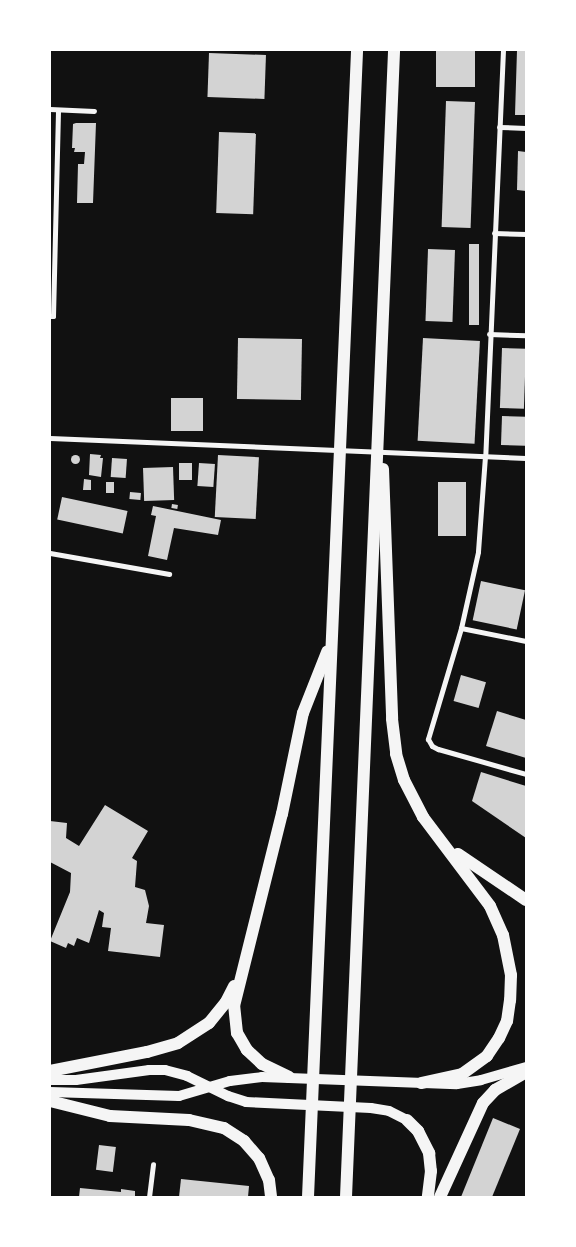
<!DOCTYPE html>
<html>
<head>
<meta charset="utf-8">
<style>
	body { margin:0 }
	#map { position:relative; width:576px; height:1247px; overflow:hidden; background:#111; font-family:"Fira Sans Condensed",sans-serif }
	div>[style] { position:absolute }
	.building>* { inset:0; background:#d3d3d3; transform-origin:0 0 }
	.round { border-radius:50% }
	.minor>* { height:5px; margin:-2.5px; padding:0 2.5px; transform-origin:2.5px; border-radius:2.5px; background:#f5f5f5 }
	.primary>* { height:10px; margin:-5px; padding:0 5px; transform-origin:5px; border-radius:5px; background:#f5f5f5 }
	.motorway>* { height:12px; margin:-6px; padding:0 6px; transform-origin:6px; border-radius:6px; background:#f5f5f5 }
	span { translate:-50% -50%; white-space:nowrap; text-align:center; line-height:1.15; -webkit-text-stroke:4px #fff; paint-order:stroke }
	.frame { position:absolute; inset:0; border:51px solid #fff; pointer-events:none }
</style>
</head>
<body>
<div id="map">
	<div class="building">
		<i style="left:436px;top:50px;width:39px;height:37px"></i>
		<i style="clip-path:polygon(517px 50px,526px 50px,526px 115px,515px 115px)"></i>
		<i style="left:209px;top:53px;width:57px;height:44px;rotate:2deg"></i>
		<i style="left:446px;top:101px;width:29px;height:126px;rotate:2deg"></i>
		<i style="clip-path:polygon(76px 123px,96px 123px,93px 203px,77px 203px,78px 164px,84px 164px,85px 152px,74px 152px,75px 148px,72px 148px,73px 124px)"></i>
		<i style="left:219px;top:132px;width:37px;height:81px;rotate:2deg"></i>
		<i style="clip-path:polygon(518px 151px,526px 152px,526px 191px,517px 190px)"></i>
		<i style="left:469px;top:244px;width:10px;height:81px"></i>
		<i style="left:428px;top:249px;width:27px;height:72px;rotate:2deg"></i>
		<i style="left:238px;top:338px;width:64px;height:61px;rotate:1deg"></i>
		<i style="left:423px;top:338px;width:57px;height:103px;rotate:3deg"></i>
		<i style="left:502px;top:348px;width:24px;height:60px;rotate:2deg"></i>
		<i style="left:203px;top:398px;width:33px;height:32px;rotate:90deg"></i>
		<i style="left:502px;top:416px;width:24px;height:29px;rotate:2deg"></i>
		<i style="clip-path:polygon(90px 454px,101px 455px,100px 458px,103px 458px,101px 477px,89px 475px)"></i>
		<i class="round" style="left:70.5px;top:454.5px;width:9px;height:9px"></i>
		<i style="left:218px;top:455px;width:41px;height:62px;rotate:3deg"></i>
		<i style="left:112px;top:458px;width:15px;height:19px;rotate:4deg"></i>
		<i style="left:179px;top:463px;width:13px;height:17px"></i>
		<i style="left:199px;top:463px;width:16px;height:23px;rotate:4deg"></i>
		<i style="left:173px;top:467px;width:33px;height:30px;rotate:88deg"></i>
		<i style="clip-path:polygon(84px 479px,91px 480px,91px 490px,83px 490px)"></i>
		<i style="left:106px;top:482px;width:8px;height:11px"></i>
		<i style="left:438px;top:482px;width:28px;height:54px"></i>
		<i style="left:130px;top:492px;width:11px;height:7px;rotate:5deg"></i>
		<i style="left:62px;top:497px;width:67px;height:23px;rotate:12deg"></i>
		<i style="left:172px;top:504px;width:6px;height:4px;rotate:9deg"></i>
		<i style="clip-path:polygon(153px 506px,221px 520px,218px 535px,174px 528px,167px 560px,148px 556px,156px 516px,151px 515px)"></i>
		<i style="left:481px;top:581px;width:45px;height:40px;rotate:12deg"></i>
		<i style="left:461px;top:675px;width:26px;height:27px;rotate:16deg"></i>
		<i style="clip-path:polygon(497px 711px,526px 720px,526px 758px,486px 746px)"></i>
		<i style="clip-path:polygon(481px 772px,526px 786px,526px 838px,472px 801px)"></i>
		<i style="clip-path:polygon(105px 805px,148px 831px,132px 858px,137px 861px,135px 887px,145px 890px,149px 906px,146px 923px,164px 925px,160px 957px,108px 951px,111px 928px,102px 927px,104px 913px,99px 910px,89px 943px,77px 938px,74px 946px,68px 943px,66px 948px,50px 941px,70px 892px,71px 873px,50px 862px,50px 821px,67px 823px,66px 838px,79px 846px)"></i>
		<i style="clip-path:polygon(493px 1118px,520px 1129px,492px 1197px,461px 1197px)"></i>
		<i style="left:99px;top:1145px;width:17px;height:25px;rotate:7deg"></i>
		<i style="clip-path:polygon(181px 1179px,249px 1186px,248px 1197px,179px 1197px)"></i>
		<i style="clip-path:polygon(80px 1188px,121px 1192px,121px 1189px,135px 1191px,135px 1197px,79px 1197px)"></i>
	</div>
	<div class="minor">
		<i style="left:503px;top:50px;width:406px;rotate:92.5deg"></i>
		<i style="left:485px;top:456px;width:96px;rotate:94.2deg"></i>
		<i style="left:478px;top:552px;width:78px;rotate:102.6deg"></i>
		<i style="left:461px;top:628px;width:116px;rotate:106.6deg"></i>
		<i style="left:428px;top:739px;width:8px;rotate:60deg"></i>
		<i style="left:432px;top:746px;width:7px;rotate:27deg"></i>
		<i style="left:438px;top:749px;width:91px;rotate:15.9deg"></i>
		<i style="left:50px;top:109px;width:44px;rotate:2.6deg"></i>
		<i style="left:499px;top:127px;width:27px;rotate:2deg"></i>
		<i style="left:494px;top:233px;width:32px;rotate:2deg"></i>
		<i style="left:50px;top:316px;width:3px"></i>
		<i style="left:53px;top:316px;width:206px;rotate:-88.6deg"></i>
		<i style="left:489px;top:334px;width:37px;rotate:2deg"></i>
		<i style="left:50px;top:438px;width:476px;rotate:2.4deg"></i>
		<i style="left:50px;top:553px;width:121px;rotate:10deg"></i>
		<i style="left:461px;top:628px;width:66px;rotate:11.3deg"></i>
		<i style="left:149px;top:1197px;width:33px;rotate:-83deg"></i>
	</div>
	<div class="primary">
		<i style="left:50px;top:1080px;width:26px"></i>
		<i style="left:76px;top:1080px;width:74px;rotate:-7.8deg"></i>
		<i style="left:149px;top:1070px;width:16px"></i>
		<i style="left:165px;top:1070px;width:23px;rotate:15deg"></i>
		<i style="left:187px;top:1076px;width:46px;rotate:26deg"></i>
		<i style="left:228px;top:1096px;width:19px;rotate:18deg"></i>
		<i style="left:246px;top:1102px;width:125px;rotate:2.7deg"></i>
		<i style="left:371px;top:1108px;width:18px;rotate:9deg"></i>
		<i style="left:389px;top:1111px;width:20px;rotate:27deg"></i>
		<i style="left:50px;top:1092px;width:129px;rotate:1.8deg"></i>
		<i style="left:179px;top:1096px;width:53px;rotate:-16.4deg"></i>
		<i style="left:230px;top:1081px;width:32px;rotate:-7deg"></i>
		<i style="left:262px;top:1077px;width:195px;rotate:2.1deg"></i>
		<i style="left:457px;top:1084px;width:24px;rotate:-9deg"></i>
		<i style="left:481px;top:1080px;width:47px;rotate:-16.1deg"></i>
	</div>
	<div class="motorway">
		<i style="left:383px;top:469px;width:250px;rotate:87.9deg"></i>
		<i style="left:392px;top:719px;width:35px;rotate:83deg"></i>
		<i style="left:396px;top:754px;width:27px;rotate:73deg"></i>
		<i style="left:404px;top:780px;width:42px;rotate:62.8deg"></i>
		<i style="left:423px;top:817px;width:111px;rotate:53deg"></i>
		<i style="left:490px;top:906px;width:32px;rotate:66deg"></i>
		<i style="left:503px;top:935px;width:41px;rotate:78.7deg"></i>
		<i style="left:511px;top:975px;width:25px;rotate:92deg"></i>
		<i style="left:510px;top:1000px;width:21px;rotate:98deg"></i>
		<i style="left:507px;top:1021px;width:19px;rotate:115deg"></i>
		<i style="left:499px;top:1038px;width:22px;rotate:124deg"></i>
		<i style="left:487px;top:1056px;width:31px;rotate:144deg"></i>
		<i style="left:462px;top:1074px;width:42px;rotate:167.6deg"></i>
		<i style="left:458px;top:854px;width:82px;rotate:34.1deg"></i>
		<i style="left:50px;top:1071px;width:99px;rotate:-11.1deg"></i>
		<i style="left:147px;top:1052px;width:32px;rotate:-16deg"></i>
		<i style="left:178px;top:1043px;width:37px;rotate:-33deg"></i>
		<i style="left:209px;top:1023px;width:27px;rotate:-51deg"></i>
		<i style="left:226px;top:1002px;width:18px;rotate:-63deg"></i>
		<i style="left:289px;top:1077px;width:30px;rotate:-154deg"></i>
		<i style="left:262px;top:1064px;width:21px;rotate:-137deg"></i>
		<i style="left:247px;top:1050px;width:20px;rotate:-120deg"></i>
		<i style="left:237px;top:1033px;width:27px;rotate:-96deg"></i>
		<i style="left:234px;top:1006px;width:198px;rotate:-76deg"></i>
		<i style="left:282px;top:814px;width:103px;rotate:-78.3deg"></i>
		<i style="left:303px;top:713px;width:66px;rotate:-68.5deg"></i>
		<i style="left:50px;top:1101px;width:62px;rotate:14deg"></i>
		<i style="left:110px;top:1116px;width:79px;rotate:2.9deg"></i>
		<i style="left:189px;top:1120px;width:36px;rotate:13deg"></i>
		<i style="left:224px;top:1128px;width:24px;rotate:33deg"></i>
		<i style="left:244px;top:1141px;width:23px;rotate:49deg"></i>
		<i style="left:259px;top:1158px;width:24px;rotate:66deg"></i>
		<i style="left:269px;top:1180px;width:17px;rotate:83deg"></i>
		<i style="left:407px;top:1120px;width:16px;rotate:45deg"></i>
		<i style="left:418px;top:1131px;width:25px;rotate:63deg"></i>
		<i style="left:429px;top:1153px;width:18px;rotate:84deg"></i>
		<i style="left:431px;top:1171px;width:26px;rotate:97deg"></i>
		<i style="left:308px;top:1197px;width:1148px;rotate:-87.55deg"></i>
		<i style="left:346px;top:1197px;width:1148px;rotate:-87.6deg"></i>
		<i style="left:440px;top:1197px;width:103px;rotate:-65.4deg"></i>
		<i style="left:483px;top:1103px;width:18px;rotate:-47deg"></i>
		<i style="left:495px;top:1090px;width:36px;rotate:-30deg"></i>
	</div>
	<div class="frame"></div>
</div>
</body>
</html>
